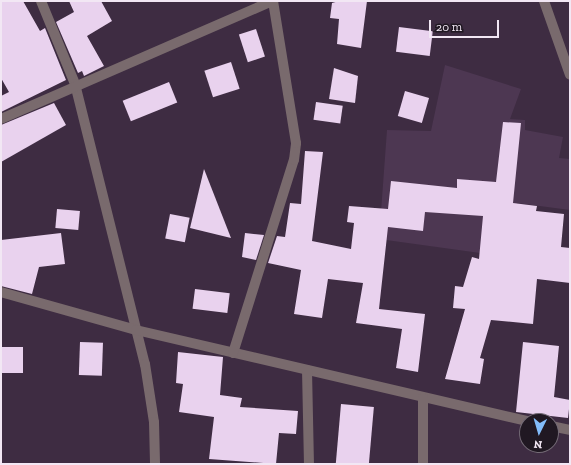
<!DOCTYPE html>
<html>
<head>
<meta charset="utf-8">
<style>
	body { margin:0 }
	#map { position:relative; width:571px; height:465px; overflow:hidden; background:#3e2c42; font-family:"Zilla Slab",serif }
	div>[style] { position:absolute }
	.built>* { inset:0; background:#4d3752 }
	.building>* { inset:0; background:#e9d2ee; transform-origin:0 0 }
	.street>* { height:10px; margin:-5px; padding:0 5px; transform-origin:5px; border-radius:5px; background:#796a6d }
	span { translate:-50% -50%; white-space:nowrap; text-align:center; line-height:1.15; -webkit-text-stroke:4px #201822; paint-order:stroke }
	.frame { position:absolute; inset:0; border:2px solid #f2e7f4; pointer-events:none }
	.north { position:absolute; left:519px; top:413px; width:40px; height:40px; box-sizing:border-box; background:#201822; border:1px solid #746b76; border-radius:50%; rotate:185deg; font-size:11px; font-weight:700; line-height:16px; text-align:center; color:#f2e7f4 }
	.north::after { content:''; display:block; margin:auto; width:14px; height:18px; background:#82bcfa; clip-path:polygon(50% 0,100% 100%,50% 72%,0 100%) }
	.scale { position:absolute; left:429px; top:20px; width:70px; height:18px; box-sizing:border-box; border:2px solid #f2e7f4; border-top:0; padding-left:5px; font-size:12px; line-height:14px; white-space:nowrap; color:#f2e7f4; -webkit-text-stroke:3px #201822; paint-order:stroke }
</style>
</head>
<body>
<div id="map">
	<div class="built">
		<i style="clip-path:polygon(445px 65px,521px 89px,510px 119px,525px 120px,525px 130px,563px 137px,559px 158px,570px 159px,570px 210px,517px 203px,509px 257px,379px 239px,387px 130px,431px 131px)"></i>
	</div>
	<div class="building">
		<i style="clip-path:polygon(1px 1px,23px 1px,40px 31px,45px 28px,66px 80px,1px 112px,1px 96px,9px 92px,1px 78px)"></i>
		<i style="clip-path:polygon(69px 1px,101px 1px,112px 21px,87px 36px,104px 66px,84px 76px,82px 71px,78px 73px,56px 22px,74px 12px)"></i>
		<i style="clip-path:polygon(339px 1px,367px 1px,361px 48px,337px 44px,339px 19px,330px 18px,332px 3px)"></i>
		<i style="left:399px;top:27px;width:34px;height:25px;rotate:7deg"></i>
		<i style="left:256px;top:29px;width:29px;height:18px;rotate:72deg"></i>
		<i style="left:231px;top:62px;width:28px;height:28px;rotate:72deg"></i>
		<i style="clip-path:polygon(334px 68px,358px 76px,355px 103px,329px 99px)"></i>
		<i style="left:169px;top:82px;width:22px;height:50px;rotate:68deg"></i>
		<i style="left:405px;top:91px;width:25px;height:26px;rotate:16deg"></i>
		<i style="left:316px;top:102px;width:27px;height:18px;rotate:8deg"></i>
		<i style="clip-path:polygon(54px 103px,66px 125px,1px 162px,1px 125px)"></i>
		<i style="clip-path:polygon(503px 122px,521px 123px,513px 203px,537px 206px,536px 211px,564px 214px,561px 247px,570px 248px,570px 283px,537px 279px,533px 324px,491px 320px,480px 358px,484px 359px,480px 384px,445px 379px,465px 309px,453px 308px,455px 286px,463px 287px,472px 257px,479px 259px,483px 216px,425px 212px,423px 231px,388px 227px,379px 309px,425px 314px,418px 372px,396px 368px,402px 329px,356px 323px,363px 283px,328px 279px,322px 318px,294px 314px,301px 270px,268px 263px,277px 236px,285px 237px,290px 203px,301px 204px,305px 151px,323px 152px,312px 241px,351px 249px,354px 223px,347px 222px,349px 206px,388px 209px,391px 181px,457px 188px,457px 179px,496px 182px)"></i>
		<i style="clip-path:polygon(204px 169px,231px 238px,190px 228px)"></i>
		<i style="left:57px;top:209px;width:23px;height:19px;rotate:5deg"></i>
		<i style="left:170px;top:214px;width:20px;height:25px;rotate:11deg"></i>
		<i style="clip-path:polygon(61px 233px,65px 264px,39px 267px,32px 294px,1px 286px,1px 240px)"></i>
		<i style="clip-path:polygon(245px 233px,264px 235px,256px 260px,242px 257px)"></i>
		<i style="left:195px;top:289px;width:35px;height:20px;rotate:7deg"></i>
		<i style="left:80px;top:342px;width:23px;height:33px;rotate:2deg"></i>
		<i style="clip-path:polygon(523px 342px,559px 346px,554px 397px,570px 400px,568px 418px,516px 412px)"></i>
		<i style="left:1px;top:347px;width:22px;height:26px"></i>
		<i style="clip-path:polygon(178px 352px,223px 357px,220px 395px,242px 398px,240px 407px,298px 411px,296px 434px,279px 433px,276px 464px,209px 459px,214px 417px,179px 412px,183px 384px,176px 383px)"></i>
		<i style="left:341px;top:404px;width:33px;height:60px;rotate:5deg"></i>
	</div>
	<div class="street">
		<i style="left:41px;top:1px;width:90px;rotate:67.7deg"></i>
		<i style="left:75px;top:84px;width:289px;rotate:76deg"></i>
		<i style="left:145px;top:364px;width:59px;rotate:81.2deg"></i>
		<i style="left:154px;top:422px;width:42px;rotate:88.6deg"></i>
		<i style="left:544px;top:1px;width:78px;rotate:70.6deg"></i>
		<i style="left:1px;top:119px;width:296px;rotate:-23.5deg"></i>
		<i style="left:1px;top:292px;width:140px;rotate:15.7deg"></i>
		<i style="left:136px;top:330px;width:401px;rotate:13.1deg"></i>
		<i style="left:233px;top:353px;width:202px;rotate:-72.5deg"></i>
		<i style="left:294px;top:160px;width:17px;rotate:-83deg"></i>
		<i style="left:296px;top:143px;width:144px;rotate:-99.2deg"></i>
		<i style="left:307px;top:370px;width:94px;rotate:88.8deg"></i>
		<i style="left:551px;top:426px;width:19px;rotate:12deg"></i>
		<i style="left:423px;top:464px;width:66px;rotate:-90deg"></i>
	</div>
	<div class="frame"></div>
	<div class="north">N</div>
	<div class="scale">20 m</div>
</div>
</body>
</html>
